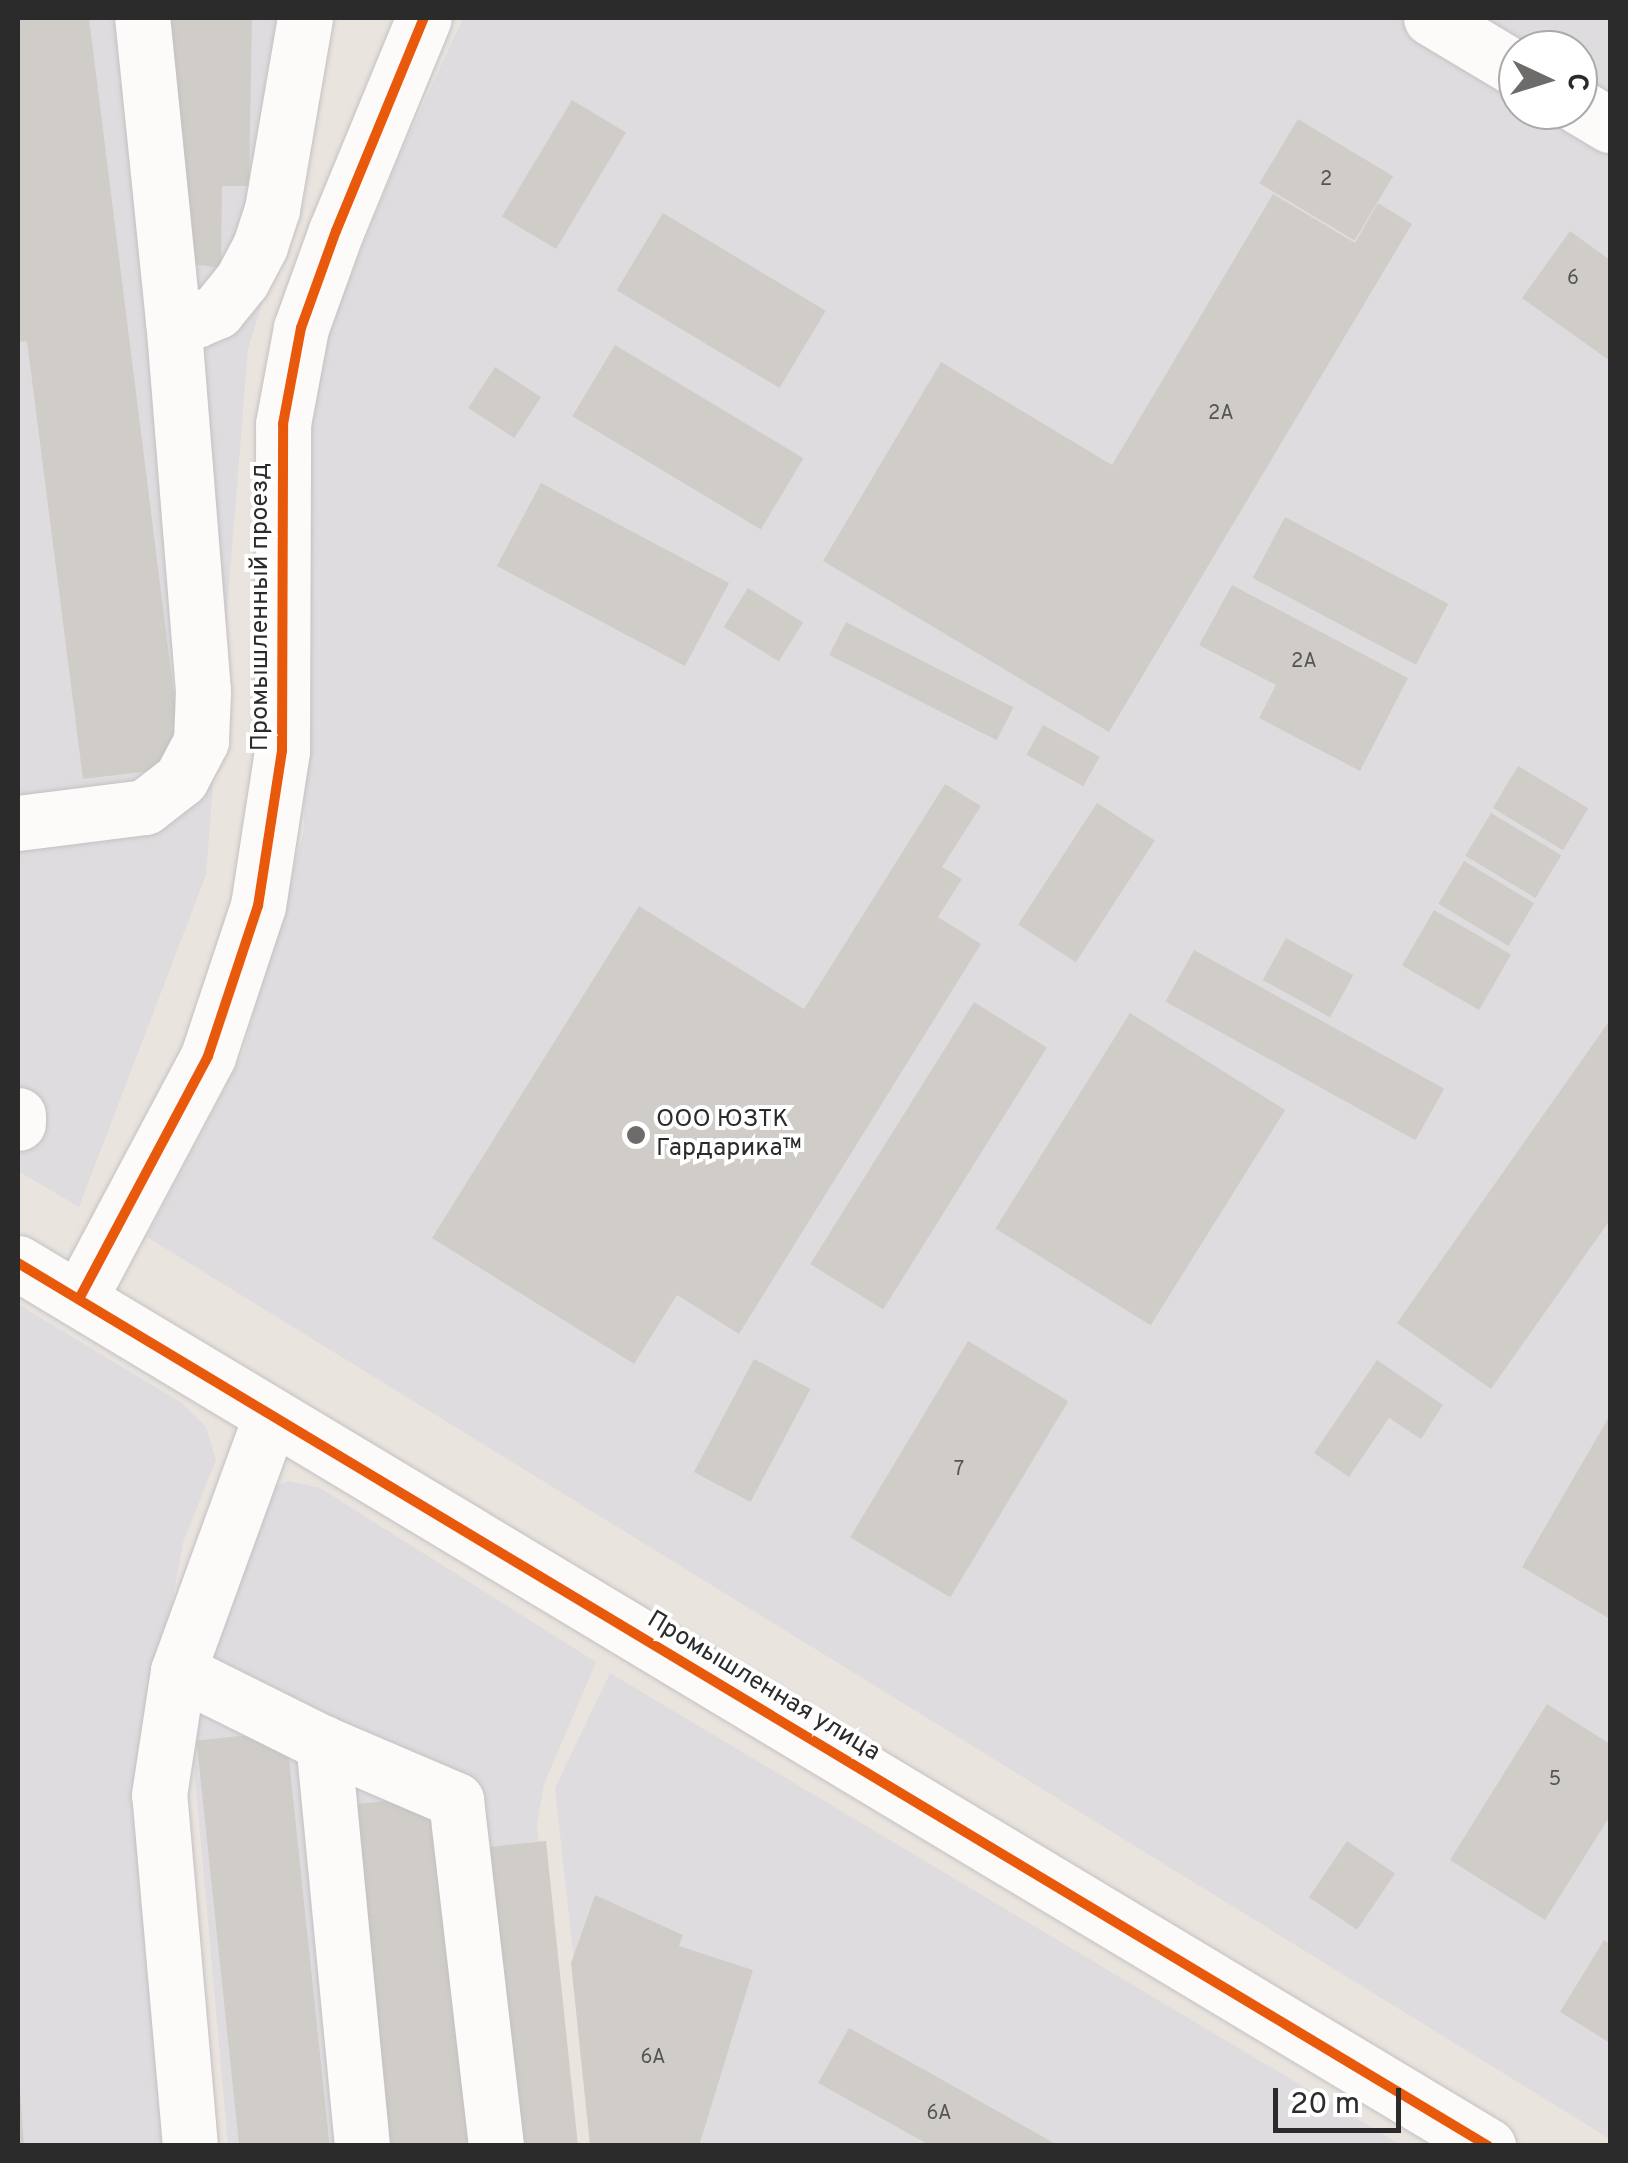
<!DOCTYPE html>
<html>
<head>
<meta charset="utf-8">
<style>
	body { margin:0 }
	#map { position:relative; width:1628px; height:2163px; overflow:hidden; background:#eae4df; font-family:Overpass,sans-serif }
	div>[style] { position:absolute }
	.industrial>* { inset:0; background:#dfdcdf }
	.building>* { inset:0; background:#d0cdc9; transform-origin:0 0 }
	.roads { filter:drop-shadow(0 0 2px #c3c1c1) drop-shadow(0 0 2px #c3c1c1) }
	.minor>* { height:55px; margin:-27.5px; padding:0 27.5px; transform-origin:27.5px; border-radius:27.5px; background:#fcfbfa }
	.cycleway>* { height:10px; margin:-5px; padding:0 5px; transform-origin:5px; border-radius:5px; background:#e8590c }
	.dots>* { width:28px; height:28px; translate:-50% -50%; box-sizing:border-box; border:5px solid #fff; border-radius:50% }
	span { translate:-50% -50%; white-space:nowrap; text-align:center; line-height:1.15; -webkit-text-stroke:8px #fff; paint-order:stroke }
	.number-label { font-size:20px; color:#555453 }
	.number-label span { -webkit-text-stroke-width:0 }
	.street-label { font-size:25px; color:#2b2b2b }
	.poi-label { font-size:25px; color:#2b2b2b }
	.left { translate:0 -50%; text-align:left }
	.frame { position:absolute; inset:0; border:20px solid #2b2b2b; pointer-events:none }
	.north { position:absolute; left:1498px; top:30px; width:100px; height:100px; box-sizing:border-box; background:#fff; border:2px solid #aaa; border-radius:50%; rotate:94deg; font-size:28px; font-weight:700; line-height:40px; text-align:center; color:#2b2b2b }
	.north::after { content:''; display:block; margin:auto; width:35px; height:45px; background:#6e6c6a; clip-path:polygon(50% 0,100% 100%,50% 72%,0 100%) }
	.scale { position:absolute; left:1273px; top:2088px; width:128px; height:45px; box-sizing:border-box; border:5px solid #2b2b2b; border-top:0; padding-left:12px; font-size:30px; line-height:35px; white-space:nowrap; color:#2b2b2b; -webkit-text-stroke:8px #fff; paint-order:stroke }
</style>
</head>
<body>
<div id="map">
	<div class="industrial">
		<i style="clip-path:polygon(18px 18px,329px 18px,294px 201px,248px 349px,206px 875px,79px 1207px,18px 1171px)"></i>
		<i style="clip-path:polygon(evenodd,463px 18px,1610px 18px,1610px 2139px,147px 1237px,243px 1053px,304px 830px,309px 419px,329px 329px,398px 159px,463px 18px,1518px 50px,1578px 50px,1578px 110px,1518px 110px,1518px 50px)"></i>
		<i style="clip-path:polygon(18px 1304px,182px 1403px,206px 1427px,216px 1460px,183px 1543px,163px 1651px,178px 2145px,18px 2145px)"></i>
		<i style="clip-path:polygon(289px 1481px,320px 1488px,596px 1662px,544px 1784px,537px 1824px,567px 2145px,228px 2145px,189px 1710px,264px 1491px)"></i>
		<i style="clip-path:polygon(610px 1673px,1401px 2145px,594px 2145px,555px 1788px)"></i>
	</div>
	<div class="building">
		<i style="clip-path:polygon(18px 18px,89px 18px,183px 767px,83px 779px,27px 341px,18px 342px)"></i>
		<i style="clip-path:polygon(168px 18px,252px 18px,249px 186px,222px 186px,221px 268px,184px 263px)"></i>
		<i style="left:572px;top:100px;width:63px;height:136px;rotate:31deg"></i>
		<i style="left:1298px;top:119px;width:111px;height:75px;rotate:31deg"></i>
		<i style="clip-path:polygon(1273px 194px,1355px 243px,1378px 203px,1412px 224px,1109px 732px,823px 561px,941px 362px,1112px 465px)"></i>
		<i style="left:663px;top:213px;width:190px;height:90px;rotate:31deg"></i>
		<i style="clip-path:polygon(1570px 231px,1610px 260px,1610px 361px,1522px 298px)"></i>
		<i style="left:615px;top:345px;width:220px;height:83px;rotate:31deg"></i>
		<i style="left:495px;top:367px;width:55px;height:49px;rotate:33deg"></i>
		<i style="left:541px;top:483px;width:213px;height:94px;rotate:28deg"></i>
		<i style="left:1285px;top:517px;width:185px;height:69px;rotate:28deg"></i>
		<i style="clip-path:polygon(1232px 585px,1408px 678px,1360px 771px,1259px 718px,1276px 685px,1199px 645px)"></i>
		<i style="left:748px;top:588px;width:65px;height:46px;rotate:32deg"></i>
		<i style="left:846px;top:622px;width:188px;height:37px;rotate:27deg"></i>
		<i style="left:1043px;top:725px;width:65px;height:34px;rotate:29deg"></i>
		<i style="left:1518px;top:766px;width:82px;height:49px;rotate:31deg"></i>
		<i style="clip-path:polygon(945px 784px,981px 806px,942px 867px,962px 879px,938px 917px,981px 944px,739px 1334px,677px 1295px,634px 1364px,432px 1238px,639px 906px,804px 1009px)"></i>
		<i style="left:1097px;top:803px;width:69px;height:145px;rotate:33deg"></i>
		<i style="left:1491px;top:813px;width:82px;height:50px;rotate:31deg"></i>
		<i style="left:1464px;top:861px;width:82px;height:50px;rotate:31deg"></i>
		<i style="left:1434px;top:910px;width:89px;height:64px;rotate:30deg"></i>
		<i style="left:1286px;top:938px;width:77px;height:48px;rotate:29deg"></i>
		<i style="left:1194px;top:950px;width:286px;height:59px;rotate:29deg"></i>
		<i style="left:974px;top:1002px;width:86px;height:309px;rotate:32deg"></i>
		<i style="left:1130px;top:1013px;width:183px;height:254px;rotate:32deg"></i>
		<i style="clip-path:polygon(1610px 1020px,1610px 1220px,1491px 1389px,1397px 1323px)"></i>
		<i style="left:968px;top:1341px;width:117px;height:229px;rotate:31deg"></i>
		<i style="left:754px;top:1359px;width:64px;height:128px;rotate:28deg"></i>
		<i style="clip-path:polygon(1377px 1360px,1443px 1405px,1421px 1439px,1389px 1418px,1349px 1477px,1314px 1453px)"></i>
		<i style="clip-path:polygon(1610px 1415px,1610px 1619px,1522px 1567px)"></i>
		<i style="clip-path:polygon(1547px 1704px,1610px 1744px,1610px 1816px,1545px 1920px,1450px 1860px)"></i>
		<i style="left:286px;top:1731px;width:417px;height:90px;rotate:84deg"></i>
		<i style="left:433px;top:1796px;width:352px;height:83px;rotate:84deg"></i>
		<i style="left:546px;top:1841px;width:307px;height:59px;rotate:84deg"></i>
		<i style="left:1347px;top:1841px;width:58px;height:68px;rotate:34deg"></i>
		<i style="clip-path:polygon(595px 1895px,683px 1935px,679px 1946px,753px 1970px,699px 2146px,590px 2146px,571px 1963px)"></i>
		<i style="clip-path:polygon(1604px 1940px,1610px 1944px,1610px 2043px,1560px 2012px)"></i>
		<i style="clip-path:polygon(849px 2028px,932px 2074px,1059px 2146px,931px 2146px,818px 2083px)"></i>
		<i style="clip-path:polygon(18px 2092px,20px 2092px,24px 2146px,18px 2146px)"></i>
	</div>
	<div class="roads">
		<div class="minor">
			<i style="left:1431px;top:18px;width:101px;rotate:30.9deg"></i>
			<i style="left:1578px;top:106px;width:37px;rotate:31deg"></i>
			<i style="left:173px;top:321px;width:23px;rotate:-2deg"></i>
			<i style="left:196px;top:320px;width:23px;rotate:-23deg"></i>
			<i style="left:217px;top:311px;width:40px;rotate:-51deg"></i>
			<i style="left:242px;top:280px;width:38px;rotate:-62deg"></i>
			<i style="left:260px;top:246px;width:39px;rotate:-72deg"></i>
			<i style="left:272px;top:209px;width:194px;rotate:-80.2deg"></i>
			<i style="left:18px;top:823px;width:128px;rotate:-7.2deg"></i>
			<i style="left:145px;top:807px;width:46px;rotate:-37.9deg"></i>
			<i style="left:181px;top:779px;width:43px;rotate:-62.2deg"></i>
			<i style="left:201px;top:741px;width:50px;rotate:-87.7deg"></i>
			<i style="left:203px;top:691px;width:371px;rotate:-94.6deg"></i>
			<i style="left:173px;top:321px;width:305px;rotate:-95.8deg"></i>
			<i style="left:18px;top:1115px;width:8px;rotate:90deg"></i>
			<i style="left:18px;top:1263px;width:1715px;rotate:30.99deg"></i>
			<i style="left:79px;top:1299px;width:275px;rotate:-62deg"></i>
			<i style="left:208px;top:1056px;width:158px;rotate:-71.6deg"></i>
			<i style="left:258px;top:906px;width:157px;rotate:-81.2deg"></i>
			<i style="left:282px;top:751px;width:327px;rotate:-89.8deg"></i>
			<i style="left:283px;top:424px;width:98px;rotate:-79.4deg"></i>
			<i style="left:301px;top:328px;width:103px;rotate:-70.2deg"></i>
			<i style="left:336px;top:231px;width:230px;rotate:-67.6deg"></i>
			<i style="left:178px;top:1671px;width:162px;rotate:26.4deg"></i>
			<i style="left:190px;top:2146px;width:352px;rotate:-95deg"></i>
			<i style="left:159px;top:1795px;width:125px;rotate:-81.3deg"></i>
			<i style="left:178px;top:1671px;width:272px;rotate:-70deg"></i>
			<i style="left:362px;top:2146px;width:405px;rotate:-95.5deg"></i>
			<i style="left:323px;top:1743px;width:145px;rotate:23.2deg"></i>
			<i style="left:456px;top:1800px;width:348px;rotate:83.4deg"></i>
		</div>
	</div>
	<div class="cycleway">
		<i style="left:18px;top:1263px;width:1715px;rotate:30.99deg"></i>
		<i style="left:79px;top:1299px;width:275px;rotate:-62deg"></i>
		<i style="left:208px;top:1056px;width:158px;rotate:-71.6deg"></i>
		<i style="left:258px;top:906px;width:157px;rotate:-81.2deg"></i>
		<i style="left:282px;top:751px;width:327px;rotate:-89.8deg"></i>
		<i style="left:283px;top:424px;width:98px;rotate:-79.4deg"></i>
		<i style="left:301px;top:328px;width:103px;rotate:-70.2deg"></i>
		<i style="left:336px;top:231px;width:230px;rotate:-67.6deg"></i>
	</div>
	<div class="dots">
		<i style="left:636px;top:1135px;background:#6e6c6a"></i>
	</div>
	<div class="number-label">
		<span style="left:1326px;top:180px">2</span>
		<span style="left:1573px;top:279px">6</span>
		<span style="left:1221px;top:414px">2А</span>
		<span style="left:1304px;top:662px">2А</span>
		<span style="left:959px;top:1470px">7</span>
		<span style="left:1555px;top:1780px">5</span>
		<span style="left:653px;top:2058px">6А</span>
		<span style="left:939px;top:2114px">6А</span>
	</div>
	<div class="street-label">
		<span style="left:261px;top:607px;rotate:-90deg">Промышленный проезд</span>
		<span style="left:763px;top:1687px;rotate:31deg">Промышленная улица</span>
	</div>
	<div class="poi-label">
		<span class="left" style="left:656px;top:1135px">ООО ЮЗТК<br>Гардарика™</span>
	</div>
	<div class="frame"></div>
	<div class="north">С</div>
	<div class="scale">20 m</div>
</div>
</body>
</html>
